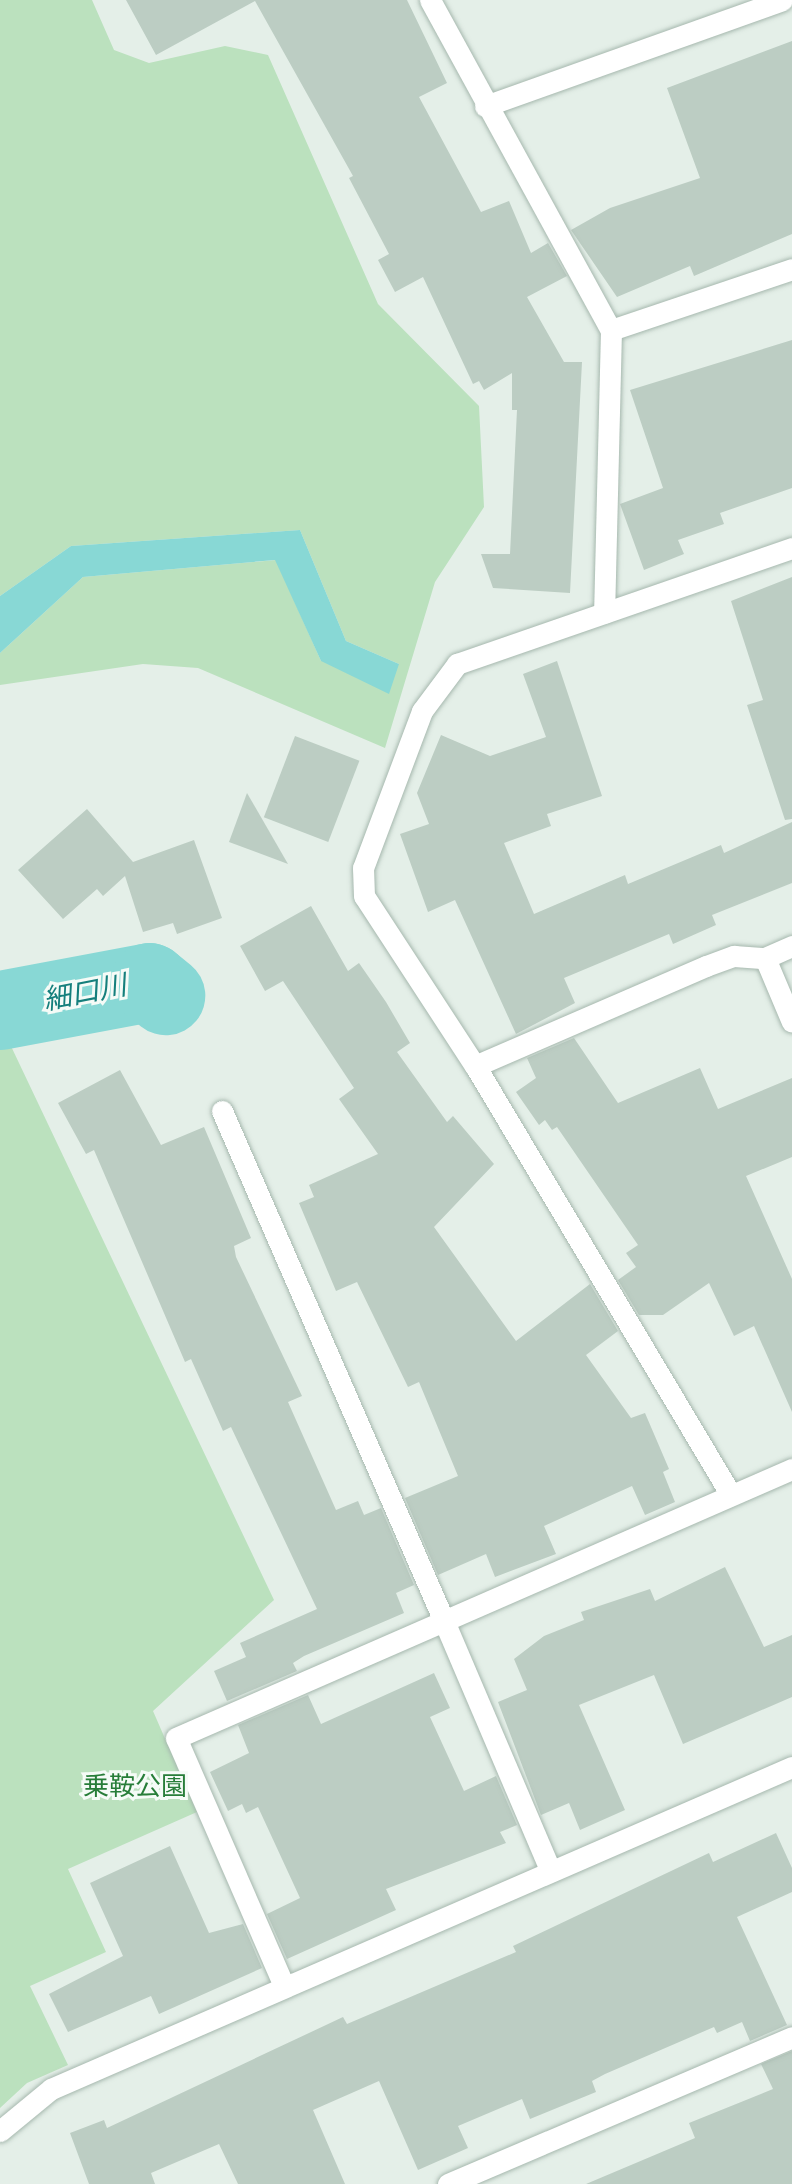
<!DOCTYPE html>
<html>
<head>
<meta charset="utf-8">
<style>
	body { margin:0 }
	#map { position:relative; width:792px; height:2184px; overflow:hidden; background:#e4efe8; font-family:"Sofia Sans Condensed","Noto Sans JP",sans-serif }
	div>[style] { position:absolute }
	.green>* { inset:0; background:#bbe1be }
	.water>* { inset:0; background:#88d8d5 }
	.river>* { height:79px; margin:-39.5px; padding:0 39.5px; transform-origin:39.5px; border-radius:39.5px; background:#88d8d5 }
	.building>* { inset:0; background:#bccdc3; transform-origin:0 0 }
	.roads { filter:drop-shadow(0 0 2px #a6b8ae) drop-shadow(0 0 2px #a6b8ae) }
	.minor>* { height:21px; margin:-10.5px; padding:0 10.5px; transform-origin:10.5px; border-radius:10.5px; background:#fff }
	span { translate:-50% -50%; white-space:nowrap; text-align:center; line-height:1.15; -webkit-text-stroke:6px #f5fbf7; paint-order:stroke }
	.park-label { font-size:26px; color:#277d39 }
	.water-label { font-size:28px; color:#157f7c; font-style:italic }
</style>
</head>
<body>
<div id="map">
	<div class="green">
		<i style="clip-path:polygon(0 0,92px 0,114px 50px,149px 63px,225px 46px,268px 55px,378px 304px,479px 406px,484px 507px,435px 582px,385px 748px,198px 668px,143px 664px,0 685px,0 653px,83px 577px,276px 560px,321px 661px,399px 664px,346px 641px,300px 530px,71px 546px,0 596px)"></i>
		<i style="clip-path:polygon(0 1023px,274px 1600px,153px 1711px,197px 1812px,68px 1869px,106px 1952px,30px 1986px,68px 2065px,27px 2083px,0 2108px)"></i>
	</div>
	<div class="water">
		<i style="clip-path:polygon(300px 530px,346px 641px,399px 664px,389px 694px,321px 661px,275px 560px,83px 577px,0 653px,0 596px,71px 546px)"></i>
	</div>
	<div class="river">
		<i style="left:0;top:1010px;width:152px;rotate:-10.6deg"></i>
		<i style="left:149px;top:982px;width:21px;rotate:39deg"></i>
	</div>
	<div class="building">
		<i style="clip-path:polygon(126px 0,407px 0,447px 83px,419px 97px,481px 212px,509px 201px,531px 253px,548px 243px,567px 276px,527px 297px,564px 362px,582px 362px,570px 593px,493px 588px,481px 554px,510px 554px,517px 410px,512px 410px,512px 373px,484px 390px,479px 381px,473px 384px,423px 277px,395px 292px,378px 260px,389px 254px,349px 178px,353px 176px,255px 1px,156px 55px)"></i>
		<i style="clip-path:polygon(792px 41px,792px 234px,694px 276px,690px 266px,617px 297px,571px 230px,610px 208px,700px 178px,667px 88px)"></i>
		<i style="clip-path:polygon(792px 340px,792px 488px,720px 513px,724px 524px,678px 540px,684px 554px,644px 570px,620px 504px,663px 488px,630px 390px)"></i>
		<i style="clip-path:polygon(792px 577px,792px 819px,785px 820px,747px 705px,763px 700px,731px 601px)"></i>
		<i style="clip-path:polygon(557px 661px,602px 796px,547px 814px,551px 826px,504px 843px,534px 914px,625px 875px,628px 884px,721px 845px,724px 853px,792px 822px,792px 883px,712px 915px,716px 925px,673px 944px,669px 934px,564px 978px,575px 1003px,516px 1034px,455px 900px,428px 912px,400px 834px,429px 824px,417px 793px,441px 735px,490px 756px,546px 737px,523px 674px)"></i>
		<i style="left:295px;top:736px;width:69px;height:87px;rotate:21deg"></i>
		<i style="clip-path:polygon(247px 793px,288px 864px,229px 842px)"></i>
		<i style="clip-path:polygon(87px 809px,133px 862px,194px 840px,222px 918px,177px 934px,173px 923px,143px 932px,125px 876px,103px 896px,97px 889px,63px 919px,18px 870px)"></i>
		<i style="clip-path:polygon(311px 906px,348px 971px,359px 963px,386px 1002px,410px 1043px,397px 1052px,447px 1122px,453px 1116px,494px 1164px,434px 1227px,516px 1341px,590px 1284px,618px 1331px,586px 1355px,631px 1418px,645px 1413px,669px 1469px,663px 1472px,675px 1502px,645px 1515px,632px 1486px,544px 1526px,556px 1554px,495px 1577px,486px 1554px,438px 1575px,405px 1498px,458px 1476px,419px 1382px,408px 1387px,357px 1282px,336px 1291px,299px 1203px,314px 1197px,309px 1185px,378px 1154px,339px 1099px,354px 1088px,283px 981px,265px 991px,240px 946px)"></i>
		<i style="clip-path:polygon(574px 1038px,618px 1103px,700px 1068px,718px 1109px,792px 1078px,792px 1157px,746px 1176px,792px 1279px,792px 1412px,754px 1326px,734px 1336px,709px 1283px,663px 1315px,639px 1315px,618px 1280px,636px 1267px,626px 1253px,638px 1245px,557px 1127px,552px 1130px,545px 1120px,539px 1125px,516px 1092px,536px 1078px,527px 1058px)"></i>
		<i style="clip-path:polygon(120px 1070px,161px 1145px,204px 1127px,251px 1238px,234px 1246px,236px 1257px,302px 1396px,288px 1402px,336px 1510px,358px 1501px,364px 1515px,381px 1508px,414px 1585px,396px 1593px,404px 1613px,304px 1656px,293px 1663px,297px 1671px,227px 1701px,214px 1671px,246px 1657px,240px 1643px,317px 1609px,231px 1427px,223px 1431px,191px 1359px,185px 1362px,94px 1150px,86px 1154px,58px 1103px)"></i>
		<i style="clip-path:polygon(725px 1567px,764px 1647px,792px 1635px,792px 1697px,683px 1744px,654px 1675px,579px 1705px,625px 1810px,580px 1830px,569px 1803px,541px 1815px,498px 1702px,527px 1690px,514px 1659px,544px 1636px,584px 1620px,581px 1612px,650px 1589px,655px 1601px)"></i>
		<i style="clip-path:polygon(434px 1673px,450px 1708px,430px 1717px,464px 1791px,496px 1776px,517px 1825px,500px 1832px,506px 1843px,386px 1889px,396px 1910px,287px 1959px,267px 1914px,300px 1898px,258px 1807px,246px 1813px,242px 1804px,228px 1811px,210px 1772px,249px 1753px,238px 1725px,308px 1695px,321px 1724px)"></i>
		<i style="clip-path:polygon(776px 1833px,792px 1868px,792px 1892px,737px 1917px,787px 2025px,750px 2041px,742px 2022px,717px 2033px,714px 2027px,605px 2074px,592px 2081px,596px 2092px,530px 2119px,522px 2099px,458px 2126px,468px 2148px,418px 2170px,379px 2081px,313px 2110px,345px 2184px,238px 2184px,219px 2144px,151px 2173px,155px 2184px,89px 2184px,70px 2133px,104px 2120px,107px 2128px,343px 2017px,347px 2024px,516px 1952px,513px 1946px,709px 1853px,713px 1862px)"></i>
		<i style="clip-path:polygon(170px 1846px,209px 1933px,243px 1924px,262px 1968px,159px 2014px,151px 1996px,68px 2032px,49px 1994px,123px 1956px,90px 1883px)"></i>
		<i style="clip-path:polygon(792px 2051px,792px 2184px,586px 2184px,695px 2138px,689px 2123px,773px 2089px,761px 2064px)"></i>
	</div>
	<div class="roads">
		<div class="minor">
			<i style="left:430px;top:0;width:376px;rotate:61.3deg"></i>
			<i style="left:611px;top:330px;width:283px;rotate:91.4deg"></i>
			<i style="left:485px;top:106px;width:315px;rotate:-19.6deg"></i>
			<i style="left:611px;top:330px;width:191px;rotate:-18.6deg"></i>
			<i style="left:792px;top:946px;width:30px;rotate:156deg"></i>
			<i style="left:765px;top:958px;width:69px;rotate:67.1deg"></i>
			<i style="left:475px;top:1066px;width:252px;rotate:-23.4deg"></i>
			<i style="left:706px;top:966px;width:30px;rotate:-20deg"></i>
			<i style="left:734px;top:956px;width:31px;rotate:4deg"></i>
			<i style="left:222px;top:1111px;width:556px;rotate:66.48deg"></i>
			<i style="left:444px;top:1621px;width:380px;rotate:-23.6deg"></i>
			<i style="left:731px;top:1495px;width:500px;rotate:-120.8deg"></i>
			<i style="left:475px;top:1066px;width:203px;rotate:-123.1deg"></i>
			<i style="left:364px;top:896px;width:28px;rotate:-92deg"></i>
			<i style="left:363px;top:868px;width:168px;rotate:-69.4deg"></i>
			<i style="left:422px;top:711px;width:59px;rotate:-53.3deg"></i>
			<i style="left:457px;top:664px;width:355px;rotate:-19.1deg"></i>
			<i style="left:284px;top:1986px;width:270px;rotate:-113.5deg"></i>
			<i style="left:176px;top:1738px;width:292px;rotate:-23.6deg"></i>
			<i style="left:444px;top:1621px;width:270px;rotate:66.9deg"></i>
			<i style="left:0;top:2131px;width:66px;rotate:-39.5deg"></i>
			<i style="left:51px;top:2089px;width:808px;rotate:-23.49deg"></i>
			<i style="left:448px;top:2184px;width:374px;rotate:-23.1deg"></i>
		</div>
	</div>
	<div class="park-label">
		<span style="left:135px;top:1788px">乗鞍公園</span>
	</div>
	<div class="water-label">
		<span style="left:85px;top:994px;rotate:-11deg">細口川</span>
	</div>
</div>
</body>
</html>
